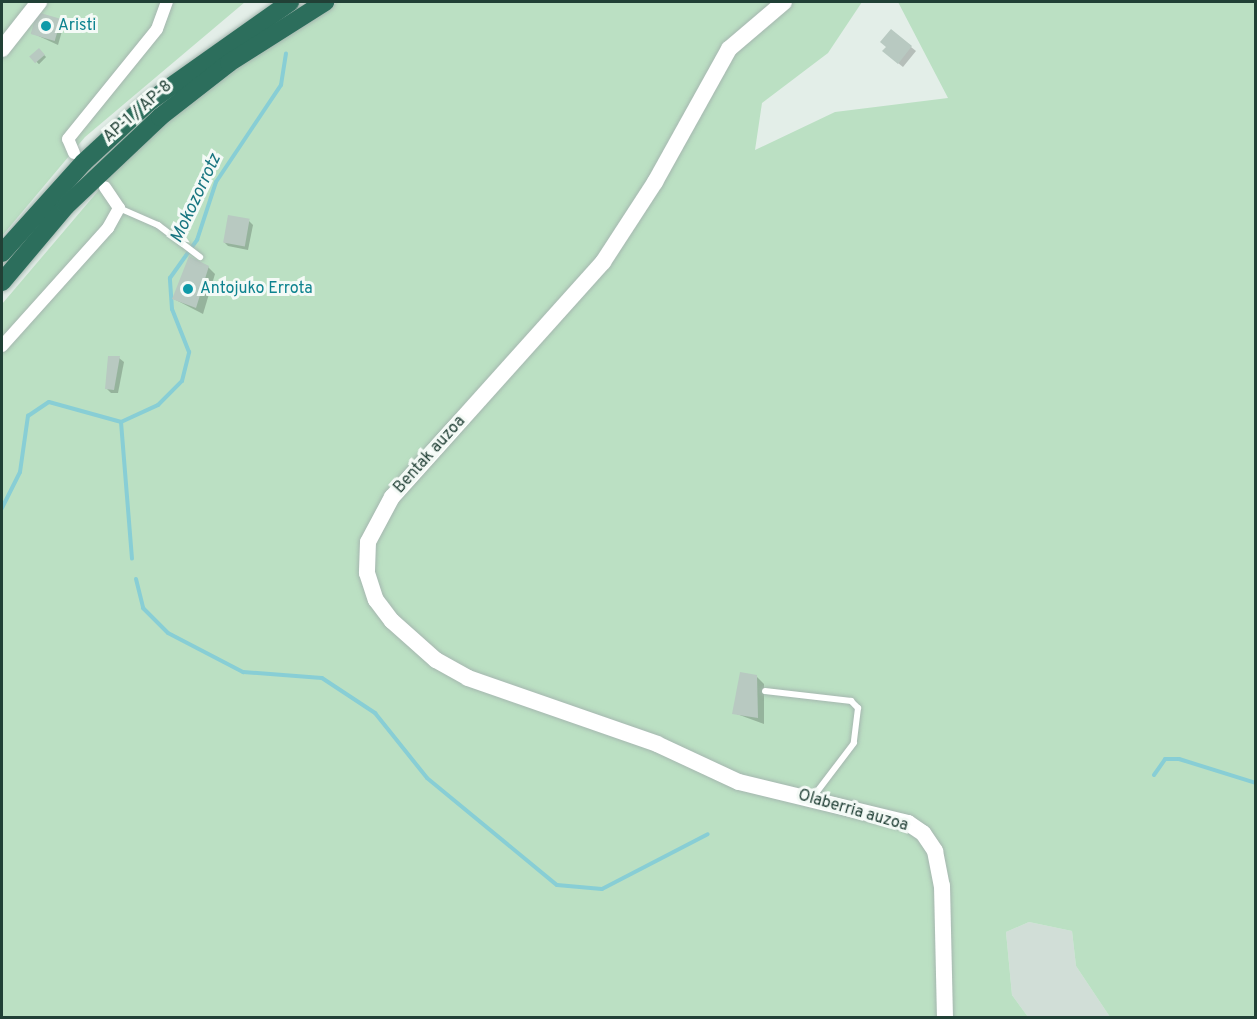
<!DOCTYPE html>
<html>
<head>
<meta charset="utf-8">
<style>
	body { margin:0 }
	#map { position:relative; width:1257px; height:1019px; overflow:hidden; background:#e3eee8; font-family:Overpass,sans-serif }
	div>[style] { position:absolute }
	.built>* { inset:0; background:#d1ded7 }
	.green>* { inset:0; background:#bbe0c3 }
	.shadow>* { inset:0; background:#0003; transform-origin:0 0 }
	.stream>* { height:4px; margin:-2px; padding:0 2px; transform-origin:2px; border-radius:2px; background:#88ced5 }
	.building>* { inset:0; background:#b8c9c1; transform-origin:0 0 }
	.roads { filter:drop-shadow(0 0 2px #a5b6af) drop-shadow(0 0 2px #a5b6af) }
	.lane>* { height:6px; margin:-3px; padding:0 3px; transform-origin:3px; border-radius:3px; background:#fff }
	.street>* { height:12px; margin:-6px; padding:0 6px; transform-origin:6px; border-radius:6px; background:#fff }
	.secondary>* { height:16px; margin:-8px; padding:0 8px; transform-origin:8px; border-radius:8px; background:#fff }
	.highway>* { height:18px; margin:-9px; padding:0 9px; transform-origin:9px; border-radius:9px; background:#2c6e5c }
	.dots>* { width:16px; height:16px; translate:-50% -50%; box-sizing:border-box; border:3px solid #f4faf6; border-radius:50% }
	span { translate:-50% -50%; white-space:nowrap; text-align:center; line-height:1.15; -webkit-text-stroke:6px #f4faf6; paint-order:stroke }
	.culture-label { font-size:16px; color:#0d838f }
	.left { translate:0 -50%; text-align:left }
	.street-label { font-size:16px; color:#214036 }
	.water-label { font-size:18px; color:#187580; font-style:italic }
	.frame { position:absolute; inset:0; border:3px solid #214036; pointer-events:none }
</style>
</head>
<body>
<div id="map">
	<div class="built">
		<i style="clip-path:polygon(1029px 922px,1072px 931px,1076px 966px,1110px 1017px,1028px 1017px,1012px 995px,1006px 932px)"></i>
	</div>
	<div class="green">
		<i style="clip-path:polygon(2px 2px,245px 2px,85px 137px,2px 236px)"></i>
		<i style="clip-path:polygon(338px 2px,862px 2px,828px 53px,762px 103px,755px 150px,835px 112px,948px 98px,898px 2px,1255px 2px,1255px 1017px,1110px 1017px,1076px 966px,1072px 931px,1029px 922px,1006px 932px,1012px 995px,1028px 1017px,2px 1018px,2px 304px,138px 144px,233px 66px)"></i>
	</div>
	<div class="shadow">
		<i style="clip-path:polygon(60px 20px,64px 24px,58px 45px,32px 33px)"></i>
		<i style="clip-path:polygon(891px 31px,916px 51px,903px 67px,888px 55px)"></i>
		<i style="left:39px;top:50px;width:10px;height:10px;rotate:45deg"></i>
		<i style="clip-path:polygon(249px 221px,253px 225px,248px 250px,228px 246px,224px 242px)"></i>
		<i style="clip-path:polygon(208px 267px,215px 274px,203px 314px,174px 299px)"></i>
		<i style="clip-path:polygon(119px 358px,124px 362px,118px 393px,111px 393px,107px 389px)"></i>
		<i style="clip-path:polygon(757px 677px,764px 684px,764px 724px,734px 713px)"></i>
	</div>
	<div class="stream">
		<i style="left:121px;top:422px;width:137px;rotate:85.4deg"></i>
		<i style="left:2px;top:508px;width:40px;rotate:-63.4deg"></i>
		<i style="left:20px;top:472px;width:57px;rotate:-81.9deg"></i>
		<i style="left:28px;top:416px;width:25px;rotate:-34deg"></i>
		<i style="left:49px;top:402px;width:75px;rotate:15.5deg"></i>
		<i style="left:121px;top:422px;width:41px;rotate:-24.7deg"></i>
		<i style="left:158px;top:405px;width:34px;rotate:-45deg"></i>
		<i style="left:182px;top:381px;width:30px;rotate:-76deg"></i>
		<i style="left:189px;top:352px;width:46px;rotate:-111.6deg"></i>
		<i style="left:172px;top:309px;width:31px;rotate:-94deg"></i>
		<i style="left:170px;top:278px;width:47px;rotate:-54.6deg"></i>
		<i style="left:197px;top:240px;width:61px;rotate:-71.9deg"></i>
		<i style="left:216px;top:182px;width:117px;rotate:-56.2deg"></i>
		<i style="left:281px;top:85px;width:32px;rotate:-81deg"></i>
		<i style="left:136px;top:579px;width:30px;rotate:76deg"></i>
		<i style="left:143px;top:608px;width:35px;rotate:45deg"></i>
		<i style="left:168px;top:633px;width:85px;rotate:27.5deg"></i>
		<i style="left:243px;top:672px;width:79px;rotate:4.3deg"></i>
		<i style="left:322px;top:678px;width:64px;rotate:33.4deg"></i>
		<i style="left:375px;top:713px;width:83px;rotate:51.3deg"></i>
		<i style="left:427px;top:778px;width:168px;rotate:39.5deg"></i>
		<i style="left:557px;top:885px;width:45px;rotate:5.1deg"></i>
		<i style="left:602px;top:889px;width:119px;rotate:-27.4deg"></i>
		<i style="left:1154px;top:775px;width:19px;rotate:-55deg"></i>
		<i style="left:1165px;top:759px;width:14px"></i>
		<i style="left:1179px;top:759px;width:81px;rotate:17.3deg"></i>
	</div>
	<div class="building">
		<i style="left:37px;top:12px;width:25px;height:23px;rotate:16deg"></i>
		<i style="clip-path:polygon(891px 29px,912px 46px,898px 64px,882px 51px,886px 47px,880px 42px)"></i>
		<i style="left:39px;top:48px;width:9px;height:13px;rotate:49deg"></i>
		<i style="left:228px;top:215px;width:22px;height:28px;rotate:10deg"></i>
		<i style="clip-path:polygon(189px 256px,209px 266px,196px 308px,172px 299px)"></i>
		<i style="clip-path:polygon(108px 356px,120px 356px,114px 390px,105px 389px)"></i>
		<i style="clip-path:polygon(740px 672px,757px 675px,758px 718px,732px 714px)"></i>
	</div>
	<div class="roads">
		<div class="lane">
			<i style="left:119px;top:208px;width:43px;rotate:23.6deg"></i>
			<i style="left:158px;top:225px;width:53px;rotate:37.3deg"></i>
			<i style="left:765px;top:691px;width:87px;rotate:6.6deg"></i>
			<i style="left:851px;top:701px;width:10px;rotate:45deg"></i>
			<i style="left:858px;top:708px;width:35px;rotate:97deg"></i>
			<i style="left:854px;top:743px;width:68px;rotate:127.2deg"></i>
		</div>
		<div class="street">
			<i style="left:74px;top:153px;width:15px;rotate:-113deg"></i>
			<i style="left:68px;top:139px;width:141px;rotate:-51deg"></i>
			<i style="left:157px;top:29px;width:29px;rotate:-70deg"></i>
			<i style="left:2px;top:346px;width:159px;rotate:-48.1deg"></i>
			<i style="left:108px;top:228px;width:23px;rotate:-61deg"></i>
			<i style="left:119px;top:208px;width:25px;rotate:-124deg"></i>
		</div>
		<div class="secondary">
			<i style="left:784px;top:2px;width:72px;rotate:139.5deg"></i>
			<i style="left:729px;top:49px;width:152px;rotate:119.1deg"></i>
			<i style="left:655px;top:182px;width:95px;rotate:123deg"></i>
			<i style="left:603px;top:262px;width:316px;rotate:131.9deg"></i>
			<i style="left:392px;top:497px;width:51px;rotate:118.1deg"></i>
			<i style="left:368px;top:542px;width:31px;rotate:92deg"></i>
			<i style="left:367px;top:573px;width:28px;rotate:72deg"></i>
			<i style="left:376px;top:600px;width:26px;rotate:53deg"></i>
			<i style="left:392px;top:621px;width:59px;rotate:41.6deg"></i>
			<i style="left:436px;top:660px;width:37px;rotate:29deg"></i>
			<i style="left:468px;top:678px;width:200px;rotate:19.2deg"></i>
			<i style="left:657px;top:744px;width:90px;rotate:24.9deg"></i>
			<i style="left:739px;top:782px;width:174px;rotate:13.6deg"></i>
			<i style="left:908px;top:823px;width:18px;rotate:34deg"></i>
			<i style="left:923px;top:833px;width:22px;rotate:56deg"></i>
			<i style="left:935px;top:851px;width:36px;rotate:79deg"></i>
			<i style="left:942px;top:886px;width:132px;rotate:88.7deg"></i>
			<i style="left:2px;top:49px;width:60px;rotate:-51.8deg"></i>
		</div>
		<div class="highway">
			<i style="left:2px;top:253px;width:122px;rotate:-48deg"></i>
			<i style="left:84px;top:162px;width:88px;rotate:-42.7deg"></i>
			<i style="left:149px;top:102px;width:173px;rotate:-35.3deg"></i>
			<i style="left:2px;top:282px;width:99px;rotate:-49.9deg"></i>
			<i style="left:66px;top:206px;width:129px;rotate:-43.4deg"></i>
			<i style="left:160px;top:117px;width:88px;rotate:-38deg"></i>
			<i style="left:229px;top:63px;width:114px;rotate:-32.4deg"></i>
		</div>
	</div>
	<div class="dots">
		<i style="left:46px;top:26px;background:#0f9aa8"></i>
		<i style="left:188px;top:289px;background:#0f9aa8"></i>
	</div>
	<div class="culture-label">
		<span class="left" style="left:58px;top:26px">Aristi</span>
		<span class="left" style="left:200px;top:289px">Antojuko Errota</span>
	</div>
	<div class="street-label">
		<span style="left:138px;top:112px;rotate:-41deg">AP-1 / AP-8</span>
		<span style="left:430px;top:455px;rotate:-48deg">Bentak auzoa</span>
		<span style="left:853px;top:811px;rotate:16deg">Olaberria auzoa</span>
	</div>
	<div class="water-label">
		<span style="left:197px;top:199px;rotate:-65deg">Mokozorrotz</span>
	</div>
	<div class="frame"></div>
</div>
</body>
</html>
